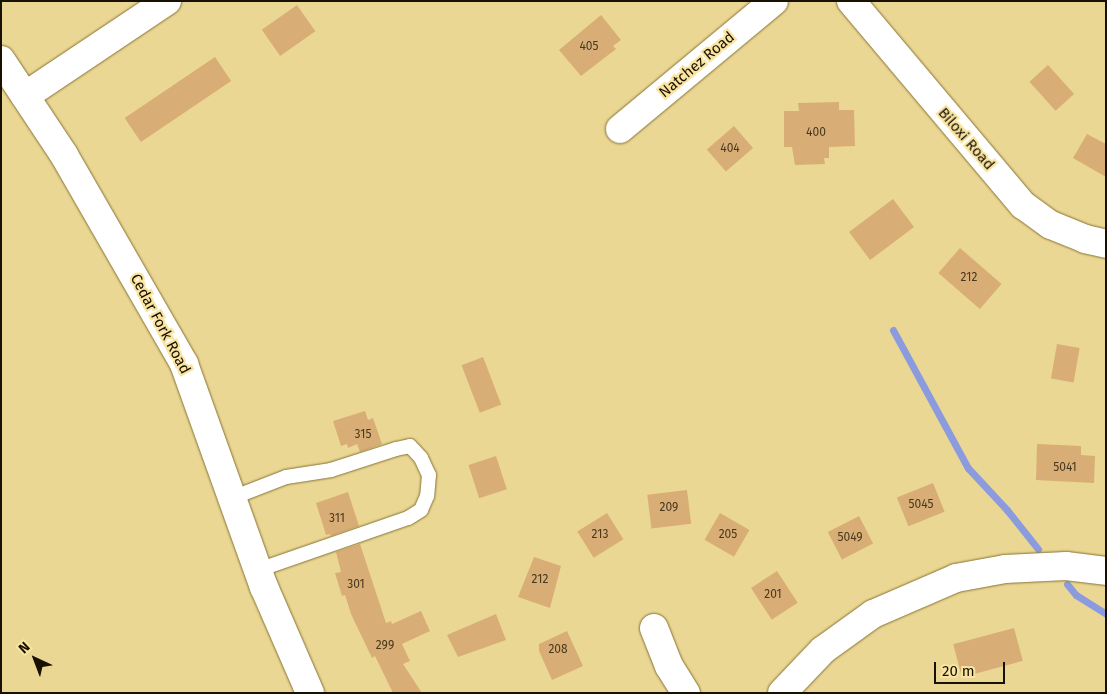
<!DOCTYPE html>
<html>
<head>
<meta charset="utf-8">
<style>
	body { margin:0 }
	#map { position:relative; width:1107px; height:694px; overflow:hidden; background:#ebd794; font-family:"Fira Sans",sans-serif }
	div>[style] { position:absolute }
	.stream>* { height:7px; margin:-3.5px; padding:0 3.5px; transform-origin:3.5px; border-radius:3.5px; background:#8b9bde }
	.building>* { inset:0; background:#d9ae76; transform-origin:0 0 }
	.roads { filter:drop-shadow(0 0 1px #877433) drop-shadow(0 0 1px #877433) }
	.service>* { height:14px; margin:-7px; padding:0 7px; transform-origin:7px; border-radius:7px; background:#fff }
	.minor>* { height:28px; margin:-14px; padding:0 14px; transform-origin:14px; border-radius:14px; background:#fff }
	.tertiary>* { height:28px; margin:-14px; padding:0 14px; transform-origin:14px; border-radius:14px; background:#fff }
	span { translate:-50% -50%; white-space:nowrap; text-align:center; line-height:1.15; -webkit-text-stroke:4.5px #f9e4a1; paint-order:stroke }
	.number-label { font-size:12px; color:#48381e }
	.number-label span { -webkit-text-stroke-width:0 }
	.street-label { font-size:15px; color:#181000 }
	.frame { position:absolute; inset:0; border:2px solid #181000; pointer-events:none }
	.north { position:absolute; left:10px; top:634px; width:50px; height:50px; -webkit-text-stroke:4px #f9e4a1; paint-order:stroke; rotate:317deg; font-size:14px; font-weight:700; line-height:20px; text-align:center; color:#181000 }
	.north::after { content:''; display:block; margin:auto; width:18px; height:22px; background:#181000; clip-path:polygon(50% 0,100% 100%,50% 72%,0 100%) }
	.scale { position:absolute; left:934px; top:662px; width:71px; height:22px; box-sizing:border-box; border:2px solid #181000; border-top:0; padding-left:6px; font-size:15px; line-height:18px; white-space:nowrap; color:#181000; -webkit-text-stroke:4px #f9e4a1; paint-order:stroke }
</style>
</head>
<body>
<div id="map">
	<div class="stream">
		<i style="left:893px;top:330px;width:157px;rotate:61.5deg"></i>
		<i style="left:968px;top:468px;width:57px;rotate:47.1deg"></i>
		<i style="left:1007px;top:510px;width:50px;rotate:51.5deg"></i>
		<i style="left:1067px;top:584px;width:14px;rotate:51deg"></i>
		<i style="left:1076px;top:595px;width:36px;rotate:32deg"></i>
	</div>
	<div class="building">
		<i style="left:297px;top:5px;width:32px;height:43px;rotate:55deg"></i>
		<i style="clip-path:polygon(601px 15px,621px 40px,613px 46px,616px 49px,581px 76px,559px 50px)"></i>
		<i style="left:215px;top:57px;width:29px;height:109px;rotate:56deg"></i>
		<i style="left:1048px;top:65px;width:39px;height:25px;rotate:48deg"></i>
		<i style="clip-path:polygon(839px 102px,839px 110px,854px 110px,855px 146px,829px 147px,829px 158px,824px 158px,825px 164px,795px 165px,792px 147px,784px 147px,784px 111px,799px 111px,798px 103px)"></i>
		<i style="left:734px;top:126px;width:29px;height:36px;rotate:49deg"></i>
		<i style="clip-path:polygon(1087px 134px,1106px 144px,1106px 177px,1073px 158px)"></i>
		<i style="left:893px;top:199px;width:35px;height:55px;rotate:53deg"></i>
		<i style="left:960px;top:248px;width:55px;height:33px;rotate:41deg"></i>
		<i style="left:1057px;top:344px;width:23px;height:35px;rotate:10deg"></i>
		<i style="left:483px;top:357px;width:51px;height:23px;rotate:69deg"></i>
		<i style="clip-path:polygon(365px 411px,368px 420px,373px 418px,382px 444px,360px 452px,357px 444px,348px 448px,347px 444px,341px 446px,333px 421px)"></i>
		<i style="clip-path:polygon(1037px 444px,1081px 446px,1081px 455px,1095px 456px,1094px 483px,1036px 480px)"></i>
		<i style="left:496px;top:456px;width:35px;height:29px;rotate:72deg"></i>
		<i style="left:933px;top:483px;width:31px;height:39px;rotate:68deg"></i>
		<i style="left:687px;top:490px;width:34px;height:40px;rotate:83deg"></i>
		<i style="clip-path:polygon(348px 492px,359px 526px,331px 536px,330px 534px,326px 535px,316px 503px)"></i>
		<i style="left:607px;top:513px;width:31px;height:35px;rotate:58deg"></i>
		<i style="left:720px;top:513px;width:34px;height:31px;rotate:30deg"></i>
		<i style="left:859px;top:516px;width:31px;height:35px;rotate:63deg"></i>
		<i style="clip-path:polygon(360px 544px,386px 623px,391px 621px,392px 624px,421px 611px,430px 631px,402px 644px,410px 661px,403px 664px,422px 693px,393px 693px,375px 656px,372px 658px,351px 614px,345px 595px,342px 596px,335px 573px,341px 572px,336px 552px)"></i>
		<i style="clip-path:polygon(534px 557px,561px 566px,550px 608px,518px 597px)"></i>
		<i style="left:777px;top:571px;width:38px;height:31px;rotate:57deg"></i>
		<i style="clip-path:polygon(496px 614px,506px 640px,458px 657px,447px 635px)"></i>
		<i style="left:1014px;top:628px;width:34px;height:63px;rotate:75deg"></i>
		<i style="clip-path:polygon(567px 631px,583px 666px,552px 680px,539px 651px,539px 644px)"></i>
	</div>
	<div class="roads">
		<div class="service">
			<i style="left:232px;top:498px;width:58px;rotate:-21.3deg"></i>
			<i style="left:286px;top:477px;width:46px;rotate:-8.8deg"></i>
			<i style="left:331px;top:470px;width:68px;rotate:-17.9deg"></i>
			<i style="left:396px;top:449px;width:14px;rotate:-12deg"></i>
			<i style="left:410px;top:446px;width:16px;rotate:47deg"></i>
			<i style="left:421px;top:458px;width:19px;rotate:65deg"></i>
			<i style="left:429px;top:475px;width:21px;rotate:95deg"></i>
			<i style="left:427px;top:496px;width:15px;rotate:113deg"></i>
			<i style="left:421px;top:510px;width:15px;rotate:148deg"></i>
			<i style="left:408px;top:518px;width:159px;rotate:160.9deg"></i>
		</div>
		<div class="minor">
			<i style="left:851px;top:1px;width:267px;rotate:49.9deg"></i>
			<i style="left:1023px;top:205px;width:34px;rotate:36deg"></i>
			<i style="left:1051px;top:225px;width:37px;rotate:22deg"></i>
			<i style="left:1085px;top:239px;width:22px;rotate:13deg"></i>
			<i style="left:25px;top:96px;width:171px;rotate:-33.8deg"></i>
			<i style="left:620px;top:129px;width:200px;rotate:-39.7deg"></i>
			<i style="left:654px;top:628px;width:41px;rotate:68.5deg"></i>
			<i style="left:669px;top:666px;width:32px;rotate:58deg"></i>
			<i style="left:782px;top:693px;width:59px;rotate:-46.4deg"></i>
			<i style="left:823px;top:650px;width:62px;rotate:-35.8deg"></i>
			<i style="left:873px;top:614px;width:90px;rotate:-23.4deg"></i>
			<i style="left:956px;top:578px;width:50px;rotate:-10.4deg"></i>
			<i style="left:1005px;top:569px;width:61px;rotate:-2.8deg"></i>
			<i style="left:1066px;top:566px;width:40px;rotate:7.1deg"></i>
		</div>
		<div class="tertiary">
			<i style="left:1px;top:60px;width:114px;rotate:56.4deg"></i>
			<i style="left:64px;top:155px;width:241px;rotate:60.1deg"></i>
			<i style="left:184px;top:364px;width:237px;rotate:70.3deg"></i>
			<i style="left:264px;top:587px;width:116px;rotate:66.5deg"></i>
		</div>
	</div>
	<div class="number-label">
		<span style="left:589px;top:47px">405</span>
		<span style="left:816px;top:133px">400</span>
		<span style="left:730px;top:149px">404</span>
		<span style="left:969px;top:278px">212</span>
		<span style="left:363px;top:435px">315</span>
		<span style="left:1065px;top:468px">5041</span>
		<span style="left:921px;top:505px">5045</span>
		<span style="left:669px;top:508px">209</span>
		<span style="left:337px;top:519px">311</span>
		<span style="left:600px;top:535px">213</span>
		<span style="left:728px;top:535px">205</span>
		<span style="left:850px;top:538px">5049</span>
		<span style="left:540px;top:580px">212</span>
		<span style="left:356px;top:585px">301</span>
		<span style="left:773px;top:595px">201</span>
		<span style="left:385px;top:646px">299</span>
		<span style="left:558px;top:650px">208</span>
	</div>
	<div class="street-label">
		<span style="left:697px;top:65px;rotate:-40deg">Natchez Road</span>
		<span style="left:966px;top:139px;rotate:49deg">Biloxi Road</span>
		<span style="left:160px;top:324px;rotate:62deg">Cedar Fork Road</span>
	</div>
	<div class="frame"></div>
	<div class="north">N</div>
	<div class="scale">20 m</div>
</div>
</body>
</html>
